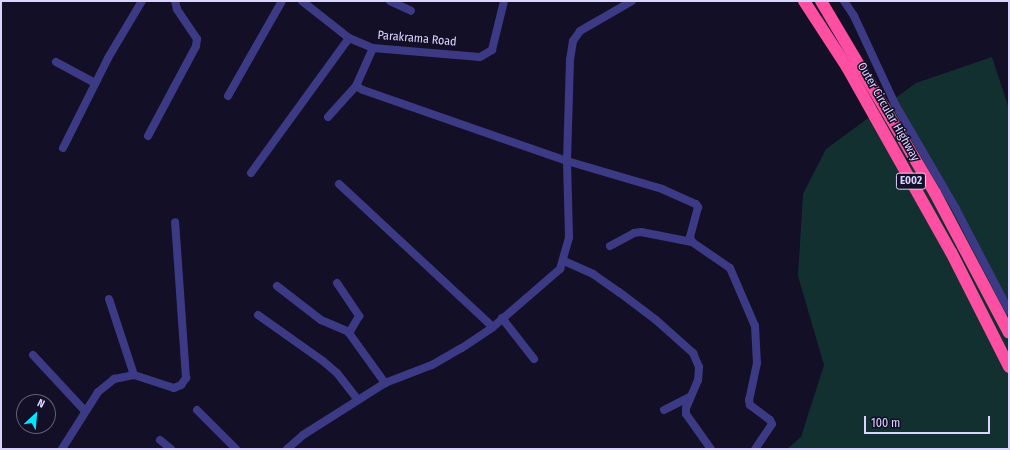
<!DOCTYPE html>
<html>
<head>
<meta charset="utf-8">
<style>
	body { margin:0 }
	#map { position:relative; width:1010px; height:450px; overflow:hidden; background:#130f26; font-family:"Fira Sans Condensed",sans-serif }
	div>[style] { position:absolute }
	.green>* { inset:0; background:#12302f }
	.street>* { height:8px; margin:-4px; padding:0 4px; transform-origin:4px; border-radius:4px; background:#3d3a85 }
	.highway>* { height:12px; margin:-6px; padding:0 6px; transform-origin:6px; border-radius:6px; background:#ff4fa3 }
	span { translate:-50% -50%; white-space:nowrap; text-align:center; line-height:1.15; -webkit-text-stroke:3px #130f26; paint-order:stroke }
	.shield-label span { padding:1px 3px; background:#130f26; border:1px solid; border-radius:3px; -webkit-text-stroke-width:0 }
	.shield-label { font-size:11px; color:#d9d4ff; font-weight:700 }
	.street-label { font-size:12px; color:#d9d4ff }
	.frame { position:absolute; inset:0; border:2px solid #d9d4ff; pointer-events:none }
	.north { position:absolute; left:16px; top:394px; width:40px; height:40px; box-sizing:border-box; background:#130f26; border:1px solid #625e7d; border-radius:50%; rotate:26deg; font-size:11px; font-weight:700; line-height:16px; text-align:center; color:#d9d4ff }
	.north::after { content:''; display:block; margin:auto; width:14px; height:18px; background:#00e5ff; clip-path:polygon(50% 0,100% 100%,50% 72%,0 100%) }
	.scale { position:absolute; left:864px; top:416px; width:126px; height:18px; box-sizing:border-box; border:2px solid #d9d4ff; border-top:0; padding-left:5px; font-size:12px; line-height:14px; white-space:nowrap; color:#d9d4ff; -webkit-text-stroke:3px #130f26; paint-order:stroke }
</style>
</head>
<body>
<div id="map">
	<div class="green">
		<i style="clip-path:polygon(992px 57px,1009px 109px,1009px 449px,787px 449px,801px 437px,824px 365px,798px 276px,803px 194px,826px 149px,916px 83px)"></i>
	</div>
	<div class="street">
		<i style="left:302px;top:1px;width:60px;rotate:38.2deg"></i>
		<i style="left:349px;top:38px;width:26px;rotate:23deg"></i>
		<i style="left:373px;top:48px;width:107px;rotate:4.8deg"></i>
		<i style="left:480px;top:57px;width:14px;rotate:-30deg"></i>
		<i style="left:492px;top:50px;width:50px;rotate:-76.2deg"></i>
		<i style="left:390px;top:1px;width:23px;rotate:25deg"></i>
		<i style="left:844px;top:1px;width:18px;rotate:56deg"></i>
		<i style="left:854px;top:16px;width:97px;rotate:65deg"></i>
		<i style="left:895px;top:104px;width:121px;rotate:59.8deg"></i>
		<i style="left:956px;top:209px;width:115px;rotate:62.5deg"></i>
		<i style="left:373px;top:48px;width:42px;rotate:114.1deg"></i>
		<i style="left:356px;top:86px;width:8px;rotate:30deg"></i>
		<i style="left:363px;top:90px;width:216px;rotate:19.2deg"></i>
		<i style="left:567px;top:161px;width:99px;rotate:16.4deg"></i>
		<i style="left:662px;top:189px;width:37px;rotate:24deg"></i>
		<i style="left:696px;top:204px;width:4px;rotate:56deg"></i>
		<i style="left:698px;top:207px;width:31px;rotate:105deg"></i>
		<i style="left:690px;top:237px;width:5px;rotate:68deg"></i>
		<i style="left:692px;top:242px;width:46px;rotate:34.4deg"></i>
		<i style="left:730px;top:268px;width:63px;rotate:66.7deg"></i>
		<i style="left:755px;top:326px;width:37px;rotate:87deg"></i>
		<i style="left:757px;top:363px;width:38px;rotate:102deg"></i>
		<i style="left:749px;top:400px;width:5px;rotate:79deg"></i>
		<i style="left:750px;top:405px;width:25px;rotate:37deg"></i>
		<i style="left:770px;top:420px;width:4px;rotate:63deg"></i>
		<i style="left:772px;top:424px;width:30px;rotate:124deg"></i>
		<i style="left:56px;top:62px;width:44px;rotate:28.3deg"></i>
		<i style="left:228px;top:96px;width:109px;rotate:-60.4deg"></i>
		<i style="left:328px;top:117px;width:42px;rotate:-47.9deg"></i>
		<i style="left:148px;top:136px;width:102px;rotate:-61.9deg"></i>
		<i style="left:196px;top:46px;width:7px;rotate:-82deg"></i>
		<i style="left:197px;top:39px;width:36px;rotate:-124deg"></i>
		<i style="left:177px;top:9px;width:8px;rotate:-104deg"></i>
		<i style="left:63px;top:148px;width:101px;rotate:-63.4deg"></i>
		<i style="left:108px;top:58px;width:66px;rotate:-59.2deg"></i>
		<i style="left:251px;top:173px;width:167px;rotate:-54deg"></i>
		<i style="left:339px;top:184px;width:210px;rotate:42.9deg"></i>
		<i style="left:610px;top:246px;width:27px;rotate:-28deg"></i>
		<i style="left:634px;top:233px;width:7px;rotate:-8deg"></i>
		<i style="left:641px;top:232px;width:52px;rotate:11.1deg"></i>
		<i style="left:564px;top:261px;width:32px;rotate:24deg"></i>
		<i style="left:593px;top:274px;width:32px;rotate:35deg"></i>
		<i style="left:619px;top:292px;width:46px;rotate:37.1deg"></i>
		<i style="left:656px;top:320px;width:50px;rotate:41.7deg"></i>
		<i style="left:693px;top:353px;width:15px;rotate:67deg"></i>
		<i style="left:699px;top:367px;width:13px;rotate:94deg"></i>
		<i style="left:698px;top:380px;width:30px;rotate:113deg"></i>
		<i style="left:686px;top:408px;width:6px;rotate:90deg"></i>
		<i style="left:686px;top:414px;width:43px;rotate:54.5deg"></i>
		<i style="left:337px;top:283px;width:40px;rotate:56deg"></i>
		<i style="left:359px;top:316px;width:20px;rotate:120deg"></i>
		<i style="left:349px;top:333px;width:62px;rotate:54.2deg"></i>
		<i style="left:277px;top:286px;width:56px;rotate:37.7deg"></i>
		<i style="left:321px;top:320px;width:30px;rotate:23deg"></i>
		<i style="left:109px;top:299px;width:80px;rotate:71.8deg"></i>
		<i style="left:258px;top:315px;width:80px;rotate:35.3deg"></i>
		<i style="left:323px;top:361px;width:18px;rotate:41deg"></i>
		<i style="left:337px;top:373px;width:33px;rotate:52deg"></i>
		<i style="left:502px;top:318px;width:52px;rotate:52deg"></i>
		<i style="left:33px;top:355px;width:76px;rotate:47.1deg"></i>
		<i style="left:197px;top:410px;width:55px;rotate:45deg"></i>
		<i style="left:664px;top:410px;width:29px;rotate:-27deg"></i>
		<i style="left:160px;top:440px;width:14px;rotate:39deg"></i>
		<i style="left:62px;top:449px;width:67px;rotate:-57.7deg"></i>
		<i style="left:98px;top:392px;width:21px;rotate:-39deg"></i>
		<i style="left:114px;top:379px;width:20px;rotate:-11deg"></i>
		<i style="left:134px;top:375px;width:42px;rotate:18deg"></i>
		<i style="left:174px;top:388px;width:8px;rotate:-23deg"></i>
		<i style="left:181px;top:385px;width:9px;rotate:-54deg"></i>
		<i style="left:186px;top:378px;width:156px;rotate:-94deg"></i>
		<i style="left:287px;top:449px;width:21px;rotate:-41deg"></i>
		<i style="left:303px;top:435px;width:97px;rotate:-32.4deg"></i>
		<i style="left:385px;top:383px;width:50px;rotate:-21deg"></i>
		<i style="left:432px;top:365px;width:34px;rotate:-30deg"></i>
		<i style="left:462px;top:348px;width:37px;rotate:-34deg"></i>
		<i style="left:493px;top:327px;width:89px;rotate:-40.9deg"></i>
		<i style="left:560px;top:269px;width:33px;rotate:-74deg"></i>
		<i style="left:569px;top:237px;width:76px;rotate:-91.5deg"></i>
		<i style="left:567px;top:161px;width:101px;rotate:-88.3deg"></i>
		<i style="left:570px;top:60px;width:19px;rotate:-81deg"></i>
		<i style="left:573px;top:41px;width:12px;rotate:-55deg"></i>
		<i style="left:580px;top:31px;width:60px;rotate:-30deg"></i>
	</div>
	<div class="highway">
		<i style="left:804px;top:1px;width:79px;rotate:56.9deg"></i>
		<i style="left:847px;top:67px;width:212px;rotate:60.7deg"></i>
		<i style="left:951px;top:252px;width:129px;rotate:63.2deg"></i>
		<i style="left:821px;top:1px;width:223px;rotate:59.3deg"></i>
		<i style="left:935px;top:193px;width:158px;rotate:62.1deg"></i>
	</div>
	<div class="shield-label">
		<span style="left:911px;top:181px">E002</span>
	</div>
	<div class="street-label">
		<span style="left:417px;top:39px;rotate:5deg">Parakrama Road</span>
		<span style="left:888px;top:112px;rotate:60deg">Outer Circular Highway</span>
	</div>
	<div class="frame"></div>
	<div class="north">N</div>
	<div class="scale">100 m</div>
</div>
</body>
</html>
